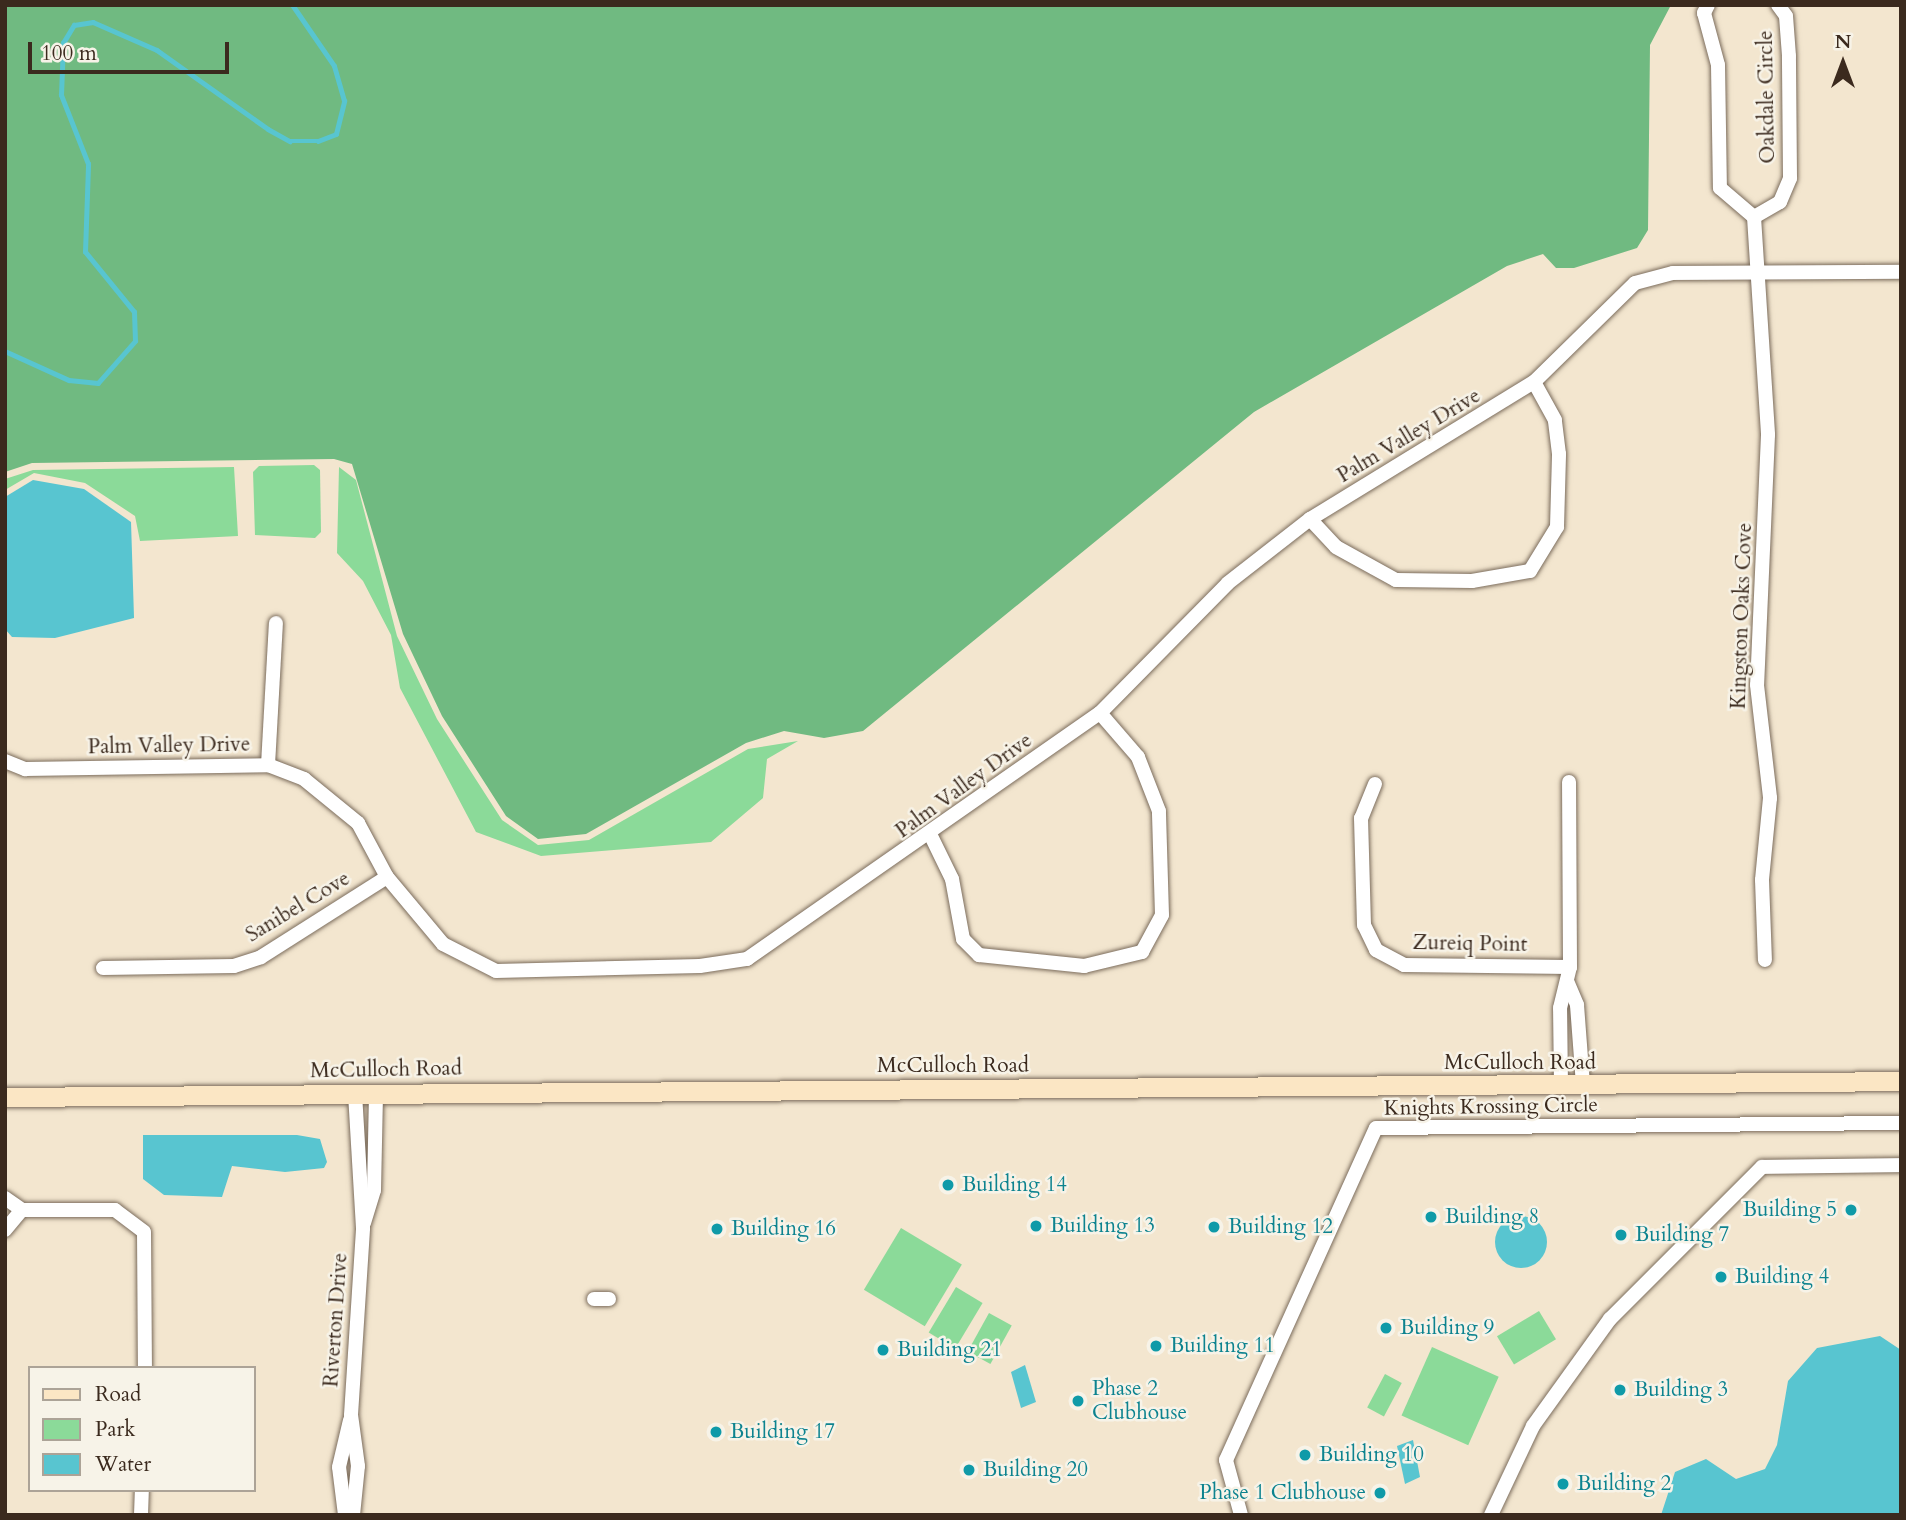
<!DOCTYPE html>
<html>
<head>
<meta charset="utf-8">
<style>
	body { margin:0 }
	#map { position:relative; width:1906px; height:1520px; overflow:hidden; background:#f3e6cf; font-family:Cardo,serif }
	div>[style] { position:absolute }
	.green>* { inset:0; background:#8bda99; transform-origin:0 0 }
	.forest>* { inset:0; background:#70ba81 }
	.water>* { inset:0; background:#58c5d0 }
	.round { border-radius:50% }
	.stream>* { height:4.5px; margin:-2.25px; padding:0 2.25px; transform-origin:2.25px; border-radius:2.25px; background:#58c5d0 }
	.roads { filter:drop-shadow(0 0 2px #7b6c5c) drop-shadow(0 0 2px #7b6c5c) }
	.street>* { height:14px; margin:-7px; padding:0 7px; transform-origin:7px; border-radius:7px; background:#fff }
	.secondary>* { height:19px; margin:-9.5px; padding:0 9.5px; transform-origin:9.5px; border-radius:9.5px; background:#fbe6c4 }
	.dots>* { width:19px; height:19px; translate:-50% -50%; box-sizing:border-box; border:4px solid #f7f3e8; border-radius:50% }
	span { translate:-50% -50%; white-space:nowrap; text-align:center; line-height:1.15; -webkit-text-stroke:5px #f7f3e8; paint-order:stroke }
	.street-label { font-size:21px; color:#3b2a1e }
	.culture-label { font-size:21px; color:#0d838f }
	.left { translate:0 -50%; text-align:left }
	.right { translate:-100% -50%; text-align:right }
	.frame { position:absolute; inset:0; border:7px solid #3b2a1e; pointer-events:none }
	.legend { position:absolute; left:28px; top:1366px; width:228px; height:126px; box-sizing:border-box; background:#f7f3e8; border:2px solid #aca397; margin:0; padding:9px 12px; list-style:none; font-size:21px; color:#3b2a1e }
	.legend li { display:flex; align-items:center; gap:14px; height:35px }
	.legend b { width:35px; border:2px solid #aca397 }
	.north { position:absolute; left:1808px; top:28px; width:70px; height:70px; -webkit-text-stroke:5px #f7f3e8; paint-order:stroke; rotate:0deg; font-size:19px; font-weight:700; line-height:28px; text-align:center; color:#3b2a1e }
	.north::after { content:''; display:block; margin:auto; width:24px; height:32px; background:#3b2a1e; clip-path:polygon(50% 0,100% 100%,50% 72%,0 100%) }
	.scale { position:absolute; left:28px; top:42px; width:201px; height:32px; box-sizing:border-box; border:4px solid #3b2a1e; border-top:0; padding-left:9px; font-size:21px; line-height:24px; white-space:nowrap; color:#3b2a1e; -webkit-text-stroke:5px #f7f3e8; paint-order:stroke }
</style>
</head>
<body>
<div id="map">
	<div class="green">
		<i style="clip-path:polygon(314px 465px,320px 470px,321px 532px,315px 538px,255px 535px,253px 472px,259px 466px)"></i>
		<i style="clip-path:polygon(234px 467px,238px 536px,140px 541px,135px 516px,85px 483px,34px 473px,5px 490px,5px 479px,33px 470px)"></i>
		<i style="clip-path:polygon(339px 467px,356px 480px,397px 636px,437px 719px,502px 820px,538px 845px,589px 840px,748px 749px,798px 741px,767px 759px,763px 798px,711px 842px,541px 856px,476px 832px,400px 688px,391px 635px,363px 581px,337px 553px)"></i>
		<i style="left:901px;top:1228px;width:71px;height:72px;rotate:31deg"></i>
		<i style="left:956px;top:1287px;width:31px;height:53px;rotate:31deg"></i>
		<i style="left:1539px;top:1311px;width:33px;height:49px;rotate:59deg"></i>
		<i style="left:989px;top:1313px;width:26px;height:44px;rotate:29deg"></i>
		<i style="left:1432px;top:1347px;width:73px;height:75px;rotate:24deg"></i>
		<i style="left:1385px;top:1374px;width:19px;height:38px;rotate:28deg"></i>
	</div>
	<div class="forest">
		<i style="clip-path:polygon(5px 5px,1671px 5px,1650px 45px,1648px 230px,1637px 248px,1574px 268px,1556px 268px,1543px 254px,1507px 266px,1254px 412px,863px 731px,824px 738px,784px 731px,746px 743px,586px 834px,538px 839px,506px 816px,442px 716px,403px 634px,352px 464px,334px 459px,32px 463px,5px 472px)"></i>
	</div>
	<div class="water">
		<i style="clip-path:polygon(33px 480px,84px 489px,131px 522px,134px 618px,55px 638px,12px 637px,5px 629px,5px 497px)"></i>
		<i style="clip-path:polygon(143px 1135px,297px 1135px,320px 1139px,327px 1162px,324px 1168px,285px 1172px,232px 1166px,222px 1197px,164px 1195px,143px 1179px)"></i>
		<i class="round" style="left:1495px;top:1216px;width:52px;height:52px"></i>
		<i style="clip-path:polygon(1880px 1336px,1901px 1350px,1901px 1515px,1661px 1515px,1675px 1472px,1706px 1459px,1736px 1479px,1765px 1469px,1777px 1445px,1788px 1381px,1817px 1348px)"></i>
		<i style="clip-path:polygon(1025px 1365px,1036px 1402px,1021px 1408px,1011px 1372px)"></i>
		<i style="clip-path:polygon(1413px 1440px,1420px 1477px,1405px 1484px,1397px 1446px)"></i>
	</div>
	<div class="stream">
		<i style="left:5px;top:351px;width:70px;rotate:24.4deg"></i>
		<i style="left:69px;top:380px;width:29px;rotate:6deg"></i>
		<i style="left:98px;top:383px;width:56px;rotate:-48.6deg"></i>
		<i style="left:135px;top:341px;width:29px;rotate:-92deg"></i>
		<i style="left:134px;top:312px;width:77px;rotate:-129.2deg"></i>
		<i style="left:85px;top:252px;width:88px;rotate:-88deg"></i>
		<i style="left:88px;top:164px;width:74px;rotate:-111.4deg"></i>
		<i style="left:61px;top:95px;width:52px;rotate:-87.8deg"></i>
		<i style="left:63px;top:43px;width:21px;rotate:-59deg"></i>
		<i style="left:74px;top:25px;width:19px;rotate:-9deg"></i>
		<i style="left:93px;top:22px;width:70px;rotate:23.6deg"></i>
		<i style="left:157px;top:50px;width:136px;rotate:35.4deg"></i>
		<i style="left:268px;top:129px;width:25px;rotate:29deg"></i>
		<i style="left:290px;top:141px;width:28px"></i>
		<i style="left:318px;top:141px;width:19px;rotate:-21deg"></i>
		<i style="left:336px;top:134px;width:34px;rotate:-76deg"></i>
		<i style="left:344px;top:101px;width:36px;rotate:-106deg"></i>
		<i style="left:334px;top:66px;width:74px;rotate:-124.5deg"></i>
	</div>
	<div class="roads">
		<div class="street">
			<i style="left:1708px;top:5px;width:9px;rotate:117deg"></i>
			<i style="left:1704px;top:13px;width:54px;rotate:74.9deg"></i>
			<i style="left:1718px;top:65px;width:123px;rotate:89.1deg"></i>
			<i style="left:1720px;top:188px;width:45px;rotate:40.5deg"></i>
			<i style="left:1754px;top:217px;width:218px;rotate:86.3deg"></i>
			<i style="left:1768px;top:435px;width:250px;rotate:92.5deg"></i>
			<i style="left:1757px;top:685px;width:114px;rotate:83.4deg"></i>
			<i style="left:1770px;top:798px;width:82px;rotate:95.6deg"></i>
			<i style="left:1762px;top:880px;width:80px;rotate:87.9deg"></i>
			<i style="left:1754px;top:217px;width:30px;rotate:-30deg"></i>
			<i style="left:1780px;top:202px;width:26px;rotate:-67deg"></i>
			<i style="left:1790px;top:178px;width:122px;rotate:-90.5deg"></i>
			<i style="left:1789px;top:56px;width:40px;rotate:-94.3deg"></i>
			<i style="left:1786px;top:16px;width:14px;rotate:-126deg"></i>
			<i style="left:1310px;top:519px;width:38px;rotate:47deg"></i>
			<i style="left:1336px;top:547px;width:68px;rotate:28.8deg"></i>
			<i style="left:1396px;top:580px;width:76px;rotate:0.8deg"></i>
			<i style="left:1472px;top:581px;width:59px;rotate:-9.8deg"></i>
			<i style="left:1530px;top:571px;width:52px;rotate:-58.5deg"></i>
			<i style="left:1557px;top:527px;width:73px;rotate:-88.4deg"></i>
			<i style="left:1559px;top:454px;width:34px;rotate:-97deg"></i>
			<i style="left:1555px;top:420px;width:43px;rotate:-118.9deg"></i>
			<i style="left:5px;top:761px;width:22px;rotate:22deg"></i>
			<i style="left:25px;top:769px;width:243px;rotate:-0.9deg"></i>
			<i style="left:268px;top:765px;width:39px;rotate:21deg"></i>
			<i style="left:304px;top:779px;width:70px;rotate:39.2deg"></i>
			<i style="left:358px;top:823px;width:61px;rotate:61.8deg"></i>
			<i style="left:387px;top:877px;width:87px;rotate:50.1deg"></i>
			<i style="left:443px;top:944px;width:59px;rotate:27deg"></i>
			<i style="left:496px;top:971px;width:204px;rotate:-1.4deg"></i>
			<i style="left:700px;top:966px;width:48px;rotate:-8.5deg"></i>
			<i style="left:747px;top:959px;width:430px;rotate:-34.9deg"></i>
			<i style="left:1100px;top:713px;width:182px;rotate:-45.4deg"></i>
			<i style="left:1228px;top:583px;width:104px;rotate:-38deg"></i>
			<i style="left:1310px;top:519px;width:263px;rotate:-31.5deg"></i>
			<i style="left:1534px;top:382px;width:141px;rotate:-44.4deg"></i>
			<i style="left:1635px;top:283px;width:39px;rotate:-15deg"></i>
			<i style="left:1673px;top:273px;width:228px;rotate:-0.3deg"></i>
			<i style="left:268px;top:765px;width:142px;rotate:-86.8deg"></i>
			<i style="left:1375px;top:784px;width:37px;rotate:112deg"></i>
			<i style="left:1361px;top:818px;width:107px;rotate:88.4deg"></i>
			<i style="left:1364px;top:925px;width:28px;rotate:64deg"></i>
			<i style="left:1376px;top:950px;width:32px;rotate:28deg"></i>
			<i style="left:1404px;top:965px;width:166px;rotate:0.7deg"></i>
			<i style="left:931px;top:836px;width:48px;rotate:64deg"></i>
			<i style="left:952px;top:879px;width:61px;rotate:79.6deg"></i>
			<i style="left:963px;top:939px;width:23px;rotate:45deg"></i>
			<i style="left:979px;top:955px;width:106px;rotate:6deg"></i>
			<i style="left:1084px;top:966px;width:60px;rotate:-13.6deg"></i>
			<i style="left:1142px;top:952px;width:42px;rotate:-61.6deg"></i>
			<i style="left:1162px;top:915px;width:104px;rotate:-91.7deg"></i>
			<i style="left:1159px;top:811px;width:58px;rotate:-111.3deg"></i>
			<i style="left:1138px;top:757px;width:58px;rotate:-130.8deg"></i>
			<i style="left:103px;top:968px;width:131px;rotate:-0.9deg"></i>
			<i style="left:234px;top:966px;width:28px;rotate:-18deg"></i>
			<i style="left:261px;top:957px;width:149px;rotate:-32.4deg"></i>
			<i style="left:1567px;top:981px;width:26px;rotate:67deg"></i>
			<i style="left:1577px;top:1005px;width:80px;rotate:85.7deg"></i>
			<i style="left:1561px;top:1086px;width:78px;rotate:-90.7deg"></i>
			<i style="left:1560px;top:1008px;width:42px;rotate:-76.3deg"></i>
			<i style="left:1570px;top:967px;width:185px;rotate:-90.3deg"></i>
			<i style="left:5px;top:1198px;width:21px;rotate:35deg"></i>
			<i style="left:22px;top:1210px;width:93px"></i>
			<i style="left:115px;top:1210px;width:36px;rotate:37deg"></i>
			<i style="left:144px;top:1232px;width:136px;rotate:89.6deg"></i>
			<i style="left:364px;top:1223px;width:34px;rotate:-73deg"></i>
			<i style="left:374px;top:1190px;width:97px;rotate:-88.8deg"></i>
			<i style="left:5px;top:1230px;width:26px;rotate:-50deg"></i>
			<i style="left:594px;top:1299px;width:15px"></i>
			<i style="left:141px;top:1515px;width:25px;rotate:-88deg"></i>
			<i style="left:345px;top:1515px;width:48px;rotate:-97.1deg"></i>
			<i style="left:339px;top:1467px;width:48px;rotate:-76.8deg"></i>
			<i style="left:353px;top:1515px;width:49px;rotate:-84.2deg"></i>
			<i style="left:358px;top:1466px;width:51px;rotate:-97.8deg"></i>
			<i style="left:351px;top:1415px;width:187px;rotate:-86.3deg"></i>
			<i style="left:363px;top:1228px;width:135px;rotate:-93.4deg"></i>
			<i style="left:1241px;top:1515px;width:57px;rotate:-105.3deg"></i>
			<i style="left:1226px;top:1460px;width:364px;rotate:-65.7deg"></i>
			<i style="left:1376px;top:1128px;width:525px;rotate:-0.55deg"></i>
			<i style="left:1491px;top:1515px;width:98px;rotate:-64.7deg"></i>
			<i style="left:1533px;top:1426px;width:132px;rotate:-54.3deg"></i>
			<i style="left:1610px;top:1319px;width:215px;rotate:-45deg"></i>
			<i style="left:1762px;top:1167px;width:139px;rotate:-0.8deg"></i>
		</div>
		<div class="secondary">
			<i style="left:5px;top:1097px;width:1896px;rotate:-0.48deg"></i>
		</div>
	</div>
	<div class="dots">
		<i style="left:948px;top:1185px;background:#0f9aa8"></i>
		<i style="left:1851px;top:1210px;background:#0f9aa8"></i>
		<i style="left:1431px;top:1217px;background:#0f9aa8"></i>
		<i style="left:1036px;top:1226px;background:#0f9aa8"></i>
		<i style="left:1214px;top:1227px;background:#0f9aa8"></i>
		<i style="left:717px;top:1229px;background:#0f9aa8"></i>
		<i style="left:1621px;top:1235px;background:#0f9aa8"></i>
		<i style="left:1721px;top:1277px;background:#0f9aa8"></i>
		<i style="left:1386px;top:1328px;background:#0f9aa8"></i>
		<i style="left:1156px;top:1346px;background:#0f9aa8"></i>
		<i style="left:883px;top:1350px;background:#0f9aa8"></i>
		<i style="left:1620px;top:1390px;background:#0f9aa8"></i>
		<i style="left:1078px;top:1401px;background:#0f9aa8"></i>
		<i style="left:716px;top:1432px;background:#0f9aa8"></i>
		<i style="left:1305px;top:1455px;background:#0f9aa8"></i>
		<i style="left:969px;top:1470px;background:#0f9aa8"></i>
		<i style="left:1563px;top:1484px;background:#0f9aa8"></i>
		<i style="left:1380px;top:1493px;background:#0f9aa8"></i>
	</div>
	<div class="street-label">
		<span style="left:1767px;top:97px;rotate:-91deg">Oakdale Circle</span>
		<span style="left:1409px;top:436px;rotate:-31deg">Palm Valley Drive</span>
		<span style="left:1742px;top:616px;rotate:-88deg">Kingston Oaks Cove</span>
		<span style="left:169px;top:746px;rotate:-1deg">Palm Valley Drive</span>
		<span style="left:964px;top:786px;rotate:-36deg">Palm Valley Drive</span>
		<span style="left:298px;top:907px;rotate:-31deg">Sanibel Cove</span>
		<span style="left:1470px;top:944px;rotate:1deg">Zureiq Point</span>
		<span style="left:1520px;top:1063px">McCulloch Road</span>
		<span style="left:953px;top:1066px">McCulloch Road</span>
		<span style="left:386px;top:1070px;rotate:-1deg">McCulloch Road</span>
		<span style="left:1491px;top:1107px;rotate:-1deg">Knights Krossing Circle</span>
		<span style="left:336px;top:1320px;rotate:-86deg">Riverton Drive</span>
	</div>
	<div class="culture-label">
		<span class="left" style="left:962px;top:1185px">Building 14</span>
		<span class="right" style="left:1837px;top:1210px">Building 5</span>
		<span class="left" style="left:1445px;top:1217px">Building 8</span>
		<span class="left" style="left:1050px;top:1226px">Building 13</span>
		<span class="left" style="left:1228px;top:1227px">Building 12</span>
		<span class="left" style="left:731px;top:1229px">Building 16</span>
		<span class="left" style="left:1635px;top:1235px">Building 7</span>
		<span class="left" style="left:1735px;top:1277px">Building 4</span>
		<span class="left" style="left:1400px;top:1328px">Building 9</span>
		<span class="left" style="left:1170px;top:1346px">Building 11</span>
		<span class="left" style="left:897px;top:1350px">Building 21</span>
		<span class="left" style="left:1092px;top:1401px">Phase 2<br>Clubhouse</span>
		<span class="left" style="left:1634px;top:1390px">Building 3</span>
		<span class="left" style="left:730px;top:1432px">Building 17</span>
		<span class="left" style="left:1319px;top:1455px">Building 10</span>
		<span class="left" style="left:983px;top:1470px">Building 20</span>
		<span class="left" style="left:1577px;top:1484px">Building 2</span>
		<span class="right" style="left:1366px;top:1493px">Phase 1 Clubhouse</span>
	</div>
	<div class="frame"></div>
	<ul class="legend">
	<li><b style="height:9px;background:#fbe6c4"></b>Road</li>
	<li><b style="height:19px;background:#8bda99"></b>Park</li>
	<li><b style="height:19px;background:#58c5d0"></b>Water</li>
	</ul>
	<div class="north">N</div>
	<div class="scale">100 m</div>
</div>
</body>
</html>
